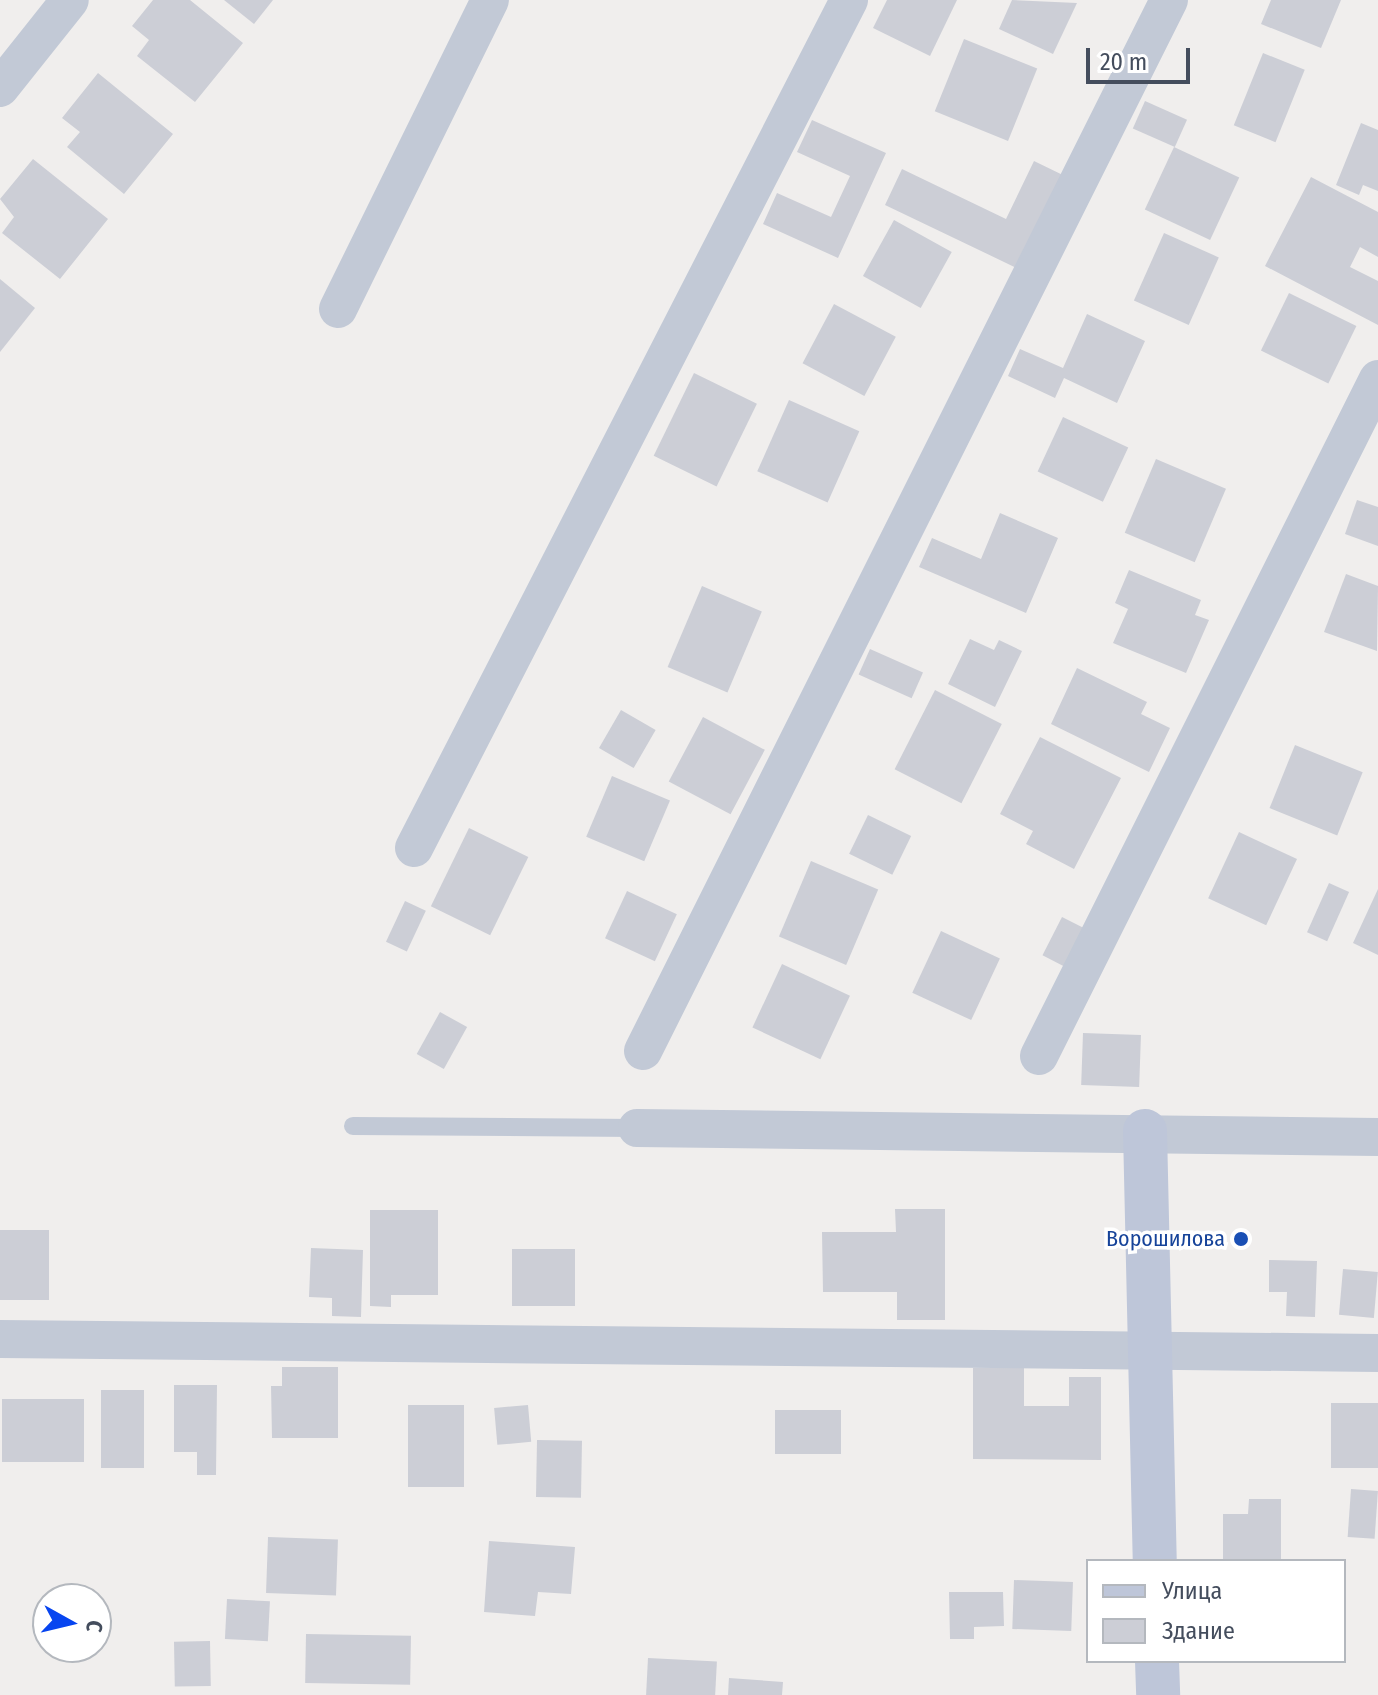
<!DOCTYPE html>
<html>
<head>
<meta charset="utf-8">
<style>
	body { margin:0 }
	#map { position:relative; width:1378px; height:1695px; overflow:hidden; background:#f0eeed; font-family:"Fira Sans Condensed",sans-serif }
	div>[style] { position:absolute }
	.building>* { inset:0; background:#ccced6; transform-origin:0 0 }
	.lane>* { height:18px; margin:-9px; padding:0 9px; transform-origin:9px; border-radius:9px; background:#c2c9d6 }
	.street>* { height:38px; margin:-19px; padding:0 19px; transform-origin:19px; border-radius:19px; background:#c2c9d6 }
	.secondary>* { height:44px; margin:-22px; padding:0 22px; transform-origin:22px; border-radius:22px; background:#bec6d9 }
	.dots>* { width:22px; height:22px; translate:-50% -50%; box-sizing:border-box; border:4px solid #fff; border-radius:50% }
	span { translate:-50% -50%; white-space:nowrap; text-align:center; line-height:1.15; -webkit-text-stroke:7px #fff; paint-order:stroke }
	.transit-label { font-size:22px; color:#164399 }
	.right { translate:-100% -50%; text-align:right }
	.legend { position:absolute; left:1086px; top:1559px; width:260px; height:104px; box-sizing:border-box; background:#fff; border:2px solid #b4b8be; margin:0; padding:10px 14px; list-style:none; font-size:24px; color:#444d5d }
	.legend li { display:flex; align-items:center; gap:16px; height:40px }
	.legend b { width:40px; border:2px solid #b4b8be }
	.north { position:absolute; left:32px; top:1583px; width:80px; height:80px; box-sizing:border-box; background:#fff; border:2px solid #b4b8be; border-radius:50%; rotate:98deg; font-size:22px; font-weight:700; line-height:32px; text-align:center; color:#444d5d }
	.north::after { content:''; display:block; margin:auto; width:28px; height:36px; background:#0745f0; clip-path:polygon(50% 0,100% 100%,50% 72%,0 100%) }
	.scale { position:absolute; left:1086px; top:48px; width:104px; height:36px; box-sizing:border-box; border:4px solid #444d5d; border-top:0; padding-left:10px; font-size:24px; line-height:28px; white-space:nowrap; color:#444d5d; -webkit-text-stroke:6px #fff; paint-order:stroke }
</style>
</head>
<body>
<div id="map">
	<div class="building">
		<i style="clip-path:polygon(153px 0,190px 0,243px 43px,195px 102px,137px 56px,149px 40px,132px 26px)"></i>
		<i style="clip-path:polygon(224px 0,273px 0,254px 24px)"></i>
		<i style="clip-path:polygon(887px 0,957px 0,930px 56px,873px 28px)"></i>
		<i style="clip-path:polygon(1012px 0,1077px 3px,1053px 54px,999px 29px)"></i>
		<i style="clip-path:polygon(1271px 0,1341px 0,1321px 48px,1261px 24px)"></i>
		<i style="left:964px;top:39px;width:79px;height:78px;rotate:22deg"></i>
		<i style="left:1263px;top:53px;width:45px;height:78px;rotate:22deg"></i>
		<i style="clip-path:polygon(98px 73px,173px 134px,124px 194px,67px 147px,80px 132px,62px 118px)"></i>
		<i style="left:1145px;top:101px;width:46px;height:30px;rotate:24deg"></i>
		<i style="clip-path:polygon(812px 120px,886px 153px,838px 258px,763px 224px,777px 193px,831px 217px,850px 176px,797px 152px)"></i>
		<i style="clip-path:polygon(1361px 123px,1378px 130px,1378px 191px,1363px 185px,1359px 195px,1336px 185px)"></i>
		<i style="left:1174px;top:147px;width:72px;height:69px;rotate:25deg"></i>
		<i style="clip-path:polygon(33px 159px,108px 219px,60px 279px,2px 233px,14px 217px,0 199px)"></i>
		<i style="clip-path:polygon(1034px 161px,1069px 178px,1025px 272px,885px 205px,902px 169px,1006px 219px)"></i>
		<i style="clip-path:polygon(1311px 177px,1378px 212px,1378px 257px,1360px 247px,1350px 267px,1378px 281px,1378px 325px,1265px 266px)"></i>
		<i style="left:894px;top:220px;width:66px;height:64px;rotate:29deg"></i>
		<i style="left:1164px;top:233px;width:60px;height:74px;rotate:24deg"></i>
		<i style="clip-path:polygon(0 279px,35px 308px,0 352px)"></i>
		<i style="left:1289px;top:293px;width:75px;height:64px;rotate:26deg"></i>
		<i style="left:834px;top:304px;width:70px;height:67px;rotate:28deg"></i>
		<i style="clip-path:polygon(1087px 314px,1145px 341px,1117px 403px,1064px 378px,1055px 398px,1008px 376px,1020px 349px,1063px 368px)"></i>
		<i style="left:694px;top:373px;width:70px;height:92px;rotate:26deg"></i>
		<i style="left:789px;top:400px;width:77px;height:78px;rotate:24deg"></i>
		<i style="left:1063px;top:417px;width:72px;height:60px;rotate:25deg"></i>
		<i style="left:1156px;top:459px;width:76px;height:80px;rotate:23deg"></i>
		<i style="clip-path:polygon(1357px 500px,1378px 507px,1378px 546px,1345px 534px)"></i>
		<i style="clip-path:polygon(1000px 513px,1058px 538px,1026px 613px,919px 567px,932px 538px,981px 559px)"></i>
		<i style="clip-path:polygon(1129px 570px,1201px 600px,1195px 615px,1209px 620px,1186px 673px,1113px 643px,1128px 609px,1115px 603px)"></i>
		<i style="clip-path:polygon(1346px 574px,1378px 586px,1377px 651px,1324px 632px)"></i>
		<i style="left:702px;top:586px;width:65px;height:88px;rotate:23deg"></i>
		<i style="clip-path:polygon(970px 639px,994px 650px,999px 640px,1022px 651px,995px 707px,948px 684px)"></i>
		<i style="left:870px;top:649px;width:58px;height:28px;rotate:24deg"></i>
		<i style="clip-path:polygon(1077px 668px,1147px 702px,1141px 714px,1170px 728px,1149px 772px,1051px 724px)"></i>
		<i style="left:935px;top:690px;width:75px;height:89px;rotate:27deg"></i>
		<i style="left:621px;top:710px;width:40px;height:44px;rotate:30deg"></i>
		<i style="left:703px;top:717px;width:70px;height:73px;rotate:28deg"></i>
		<i style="clip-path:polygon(1040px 737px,1121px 778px,1074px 869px,1026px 844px,1033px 831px,1000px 814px)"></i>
		<i style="left:1295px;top:745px;width:73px;height:68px;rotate:22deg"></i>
		<i style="left:612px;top:776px;width:63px;height:66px;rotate:23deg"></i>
		<i style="left:868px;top:815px;width:48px;height:43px;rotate:26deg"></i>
		<i style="left:469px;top:828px;width:66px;height:87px;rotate:26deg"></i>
		<i style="left:1239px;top:832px;width:64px;height:73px;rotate:25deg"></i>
		<i style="left:811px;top:861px;width:73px;height:82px;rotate:23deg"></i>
		<i style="left:1329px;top:883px;width:22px;height:54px;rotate:24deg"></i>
		<i style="clip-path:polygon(1378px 889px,1378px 955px,1353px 943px)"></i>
		<i style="left:627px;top:891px;width:55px;height:52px;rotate:25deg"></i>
		<i style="left:405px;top:901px;width:23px;height:45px;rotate:25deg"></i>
		<i style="left:1062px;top:917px;width:25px;height:43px;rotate:27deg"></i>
		<i style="left:941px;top:931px;width:65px;height:68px;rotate:25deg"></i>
		<i style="left:782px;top:964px;width:75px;height:70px;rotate:25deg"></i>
		<i style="left:440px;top:1012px;width:31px;height:48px;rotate:29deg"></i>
		<i style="left:1083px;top:1033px;width:58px;height:52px;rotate:2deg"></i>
		<i style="clip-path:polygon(895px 1209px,945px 1209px,945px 1320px,897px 1320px,897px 1292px,823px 1292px,822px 1232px,896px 1232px)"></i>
		<i style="clip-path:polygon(370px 1210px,438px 1210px,438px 1295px,391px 1295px,391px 1307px,370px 1306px)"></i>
		<i style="left:49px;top:1230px;width:70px;height:49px;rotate:90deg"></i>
		<i style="clip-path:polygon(311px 1248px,363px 1250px,361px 1317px,332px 1316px,332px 1298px,309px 1297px)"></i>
		<i style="left:512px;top:1249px;width:63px;height:57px"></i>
		<i style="clip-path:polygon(1269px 1260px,1317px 1261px,1315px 1317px,1286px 1316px,1287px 1292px,1269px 1292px)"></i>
		<i style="left:1343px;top:1269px;width:35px;height:46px;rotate:5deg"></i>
		<i style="clip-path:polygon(282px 1367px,338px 1367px,338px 1438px,272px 1438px,271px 1386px,282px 1386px)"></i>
		<i style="clip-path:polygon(973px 1368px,1024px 1368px,1024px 1406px,1069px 1406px,1069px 1377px,1101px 1377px,1101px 1460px,973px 1459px)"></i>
		<i style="clip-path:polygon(174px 1385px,217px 1385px,216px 1475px,197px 1475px,197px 1452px,174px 1452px)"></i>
		<i style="left:101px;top:1390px;width:43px;height:78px"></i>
		<i style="left:2px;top:1399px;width:82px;height:63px"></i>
		<i style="left:1331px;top:1403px;width:47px;height:65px"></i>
		<i style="left:408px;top:1405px;width:56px;height:82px"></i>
		<i style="left:528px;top:1405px;width:37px;height:34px;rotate:85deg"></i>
		<i style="left:775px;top:1410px;width:66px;height:44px"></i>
		<i style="left:537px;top:1440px;width:45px;height:57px;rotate:1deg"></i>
		<i style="left:1351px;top:1489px;width:27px;height:48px;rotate:4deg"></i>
		<i style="clip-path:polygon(1249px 1499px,1281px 1499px,1281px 1561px,1223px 1561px,1223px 1514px,1248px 1514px)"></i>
		<i style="left:268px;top:1537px;width:70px;height:56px;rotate:2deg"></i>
		<i style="clip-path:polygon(489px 1541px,575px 1547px,571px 1594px,538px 1592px,535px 1616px,484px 1612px)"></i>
		<i style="left:1014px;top:1580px;width:59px;height:49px;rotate:2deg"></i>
		<i style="clip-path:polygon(949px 1592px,1003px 1592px,1004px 1626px,974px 1627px,974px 1639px,950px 1639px)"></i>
		<i style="left:227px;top:1599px;width:43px;height:40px;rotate:3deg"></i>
		<i style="left:306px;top:1634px;width:105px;height:49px;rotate:1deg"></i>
		<i style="left:210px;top:1641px;width:45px;height:36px;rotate:89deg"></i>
		<i style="left:648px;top:1658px;width:69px;height:37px;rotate:3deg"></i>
		<i style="clip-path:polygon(729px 1678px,783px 1682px,782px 1695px,728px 1695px)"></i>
	</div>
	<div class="lane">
		<i style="left:353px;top:1126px;width:284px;rotate:0.4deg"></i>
	</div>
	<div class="street">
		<i style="left:0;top:88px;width:112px;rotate:-51.5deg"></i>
		<i style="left:338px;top:309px;width:344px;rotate:-63.8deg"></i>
		<i style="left:414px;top:848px;width:953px;rotate:-62.84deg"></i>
		<i style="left:643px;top:1051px;width:1175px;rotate:-63.41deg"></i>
		<i style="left:1039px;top:1056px;width:757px;rotate:-63.4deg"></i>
		<i style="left:637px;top:1128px;width:741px;rotate:0.7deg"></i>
		<i style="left:0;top:1339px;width:1378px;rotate:0.58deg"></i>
	</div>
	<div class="secondary">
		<i style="left:1145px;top:1131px;width:430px;rotate:88.7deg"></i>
		<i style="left:1157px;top:1661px;width:34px;rotate:88deg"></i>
	</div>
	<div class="dots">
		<i style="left:1241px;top:1239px;background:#1a4fb4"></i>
	</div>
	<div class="transit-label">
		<span class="right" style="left:1225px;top:1239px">Ворошилова</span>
	</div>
	<ul class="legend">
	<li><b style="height:10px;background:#bec6d9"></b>Улица</li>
	<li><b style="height:22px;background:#ccced6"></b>Здание</li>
	</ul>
	<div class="north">С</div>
	<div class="scale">20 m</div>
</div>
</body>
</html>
